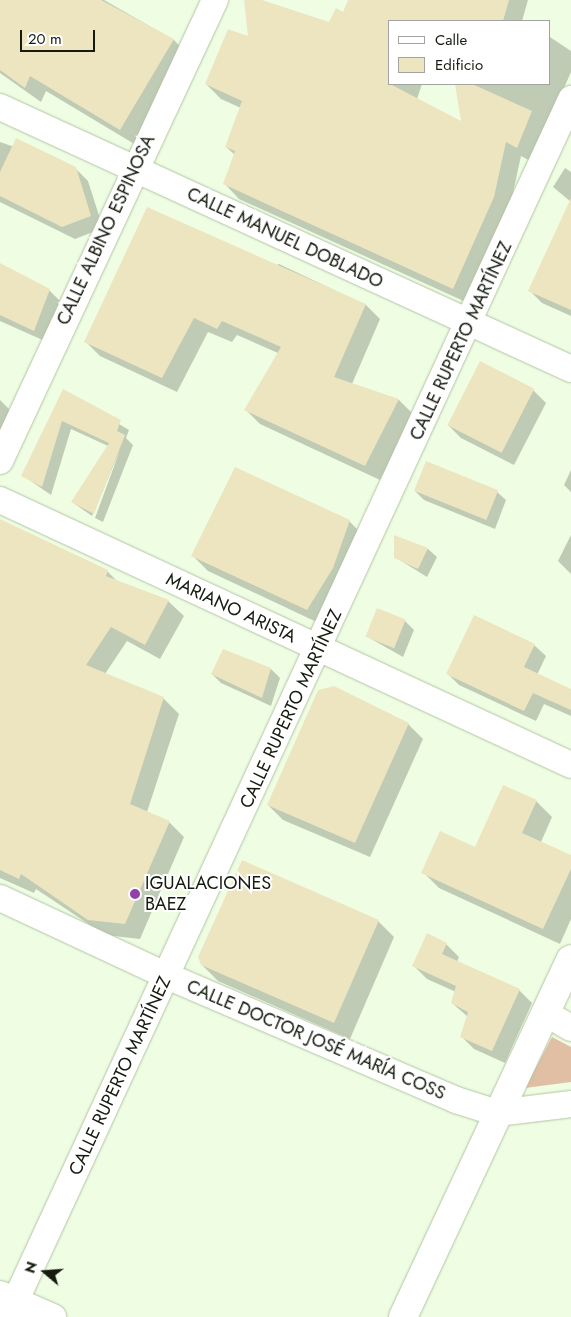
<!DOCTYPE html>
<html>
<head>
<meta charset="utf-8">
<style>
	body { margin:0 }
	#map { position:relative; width:571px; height:1317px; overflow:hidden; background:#effee3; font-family:Jost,sans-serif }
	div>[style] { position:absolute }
	.green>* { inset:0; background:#e0bfa4 }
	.shadow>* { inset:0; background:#0003 }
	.building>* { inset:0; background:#ede5c0; transform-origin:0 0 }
	.roads { filter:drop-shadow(0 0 1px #b3c4a4) drop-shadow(0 0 1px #b3c4a4) }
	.minor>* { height:26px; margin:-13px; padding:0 13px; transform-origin:13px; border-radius:13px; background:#fff }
	.major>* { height:28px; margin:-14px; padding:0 14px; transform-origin:14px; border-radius:14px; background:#fff }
	.dots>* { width:14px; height:14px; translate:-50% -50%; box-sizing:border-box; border:2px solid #fff; border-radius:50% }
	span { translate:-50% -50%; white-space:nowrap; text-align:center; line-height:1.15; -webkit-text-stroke:4px #fff; paint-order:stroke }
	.street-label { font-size:18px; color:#151b0f }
	.poi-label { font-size:18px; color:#151b0f }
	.left { translate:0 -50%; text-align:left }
	.legend { position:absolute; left:388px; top:20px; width:162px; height:65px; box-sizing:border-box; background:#fff; border:1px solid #a1a49f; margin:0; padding:6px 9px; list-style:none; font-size:15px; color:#151b0f }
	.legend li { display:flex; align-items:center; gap:10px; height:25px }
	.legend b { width:25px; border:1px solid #a1a49f }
	.north { position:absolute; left:20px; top:1247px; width:50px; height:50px; -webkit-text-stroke:4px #fff; paint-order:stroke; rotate:288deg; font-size:14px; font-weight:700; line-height:20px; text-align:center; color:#151b0f }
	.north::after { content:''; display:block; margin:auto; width:18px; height:22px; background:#151b0f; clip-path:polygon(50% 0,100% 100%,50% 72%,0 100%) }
	.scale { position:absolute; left:20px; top:30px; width:75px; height:22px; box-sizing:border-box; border:2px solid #151b0f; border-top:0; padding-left:6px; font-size:15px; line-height:18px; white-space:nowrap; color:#151b0f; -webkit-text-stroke:4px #fff; paint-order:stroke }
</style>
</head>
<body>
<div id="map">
	<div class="green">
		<i style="clip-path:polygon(552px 1037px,571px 1047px,571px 1082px,525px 1088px)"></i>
	</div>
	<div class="shadow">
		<i style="clip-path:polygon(0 0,104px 0,174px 40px,189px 56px,136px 145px,46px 91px,41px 102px,0 73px)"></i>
		<i style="clip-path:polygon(246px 0,330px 23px,344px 14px,350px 0,528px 0,522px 21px,390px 21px,390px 84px,422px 84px,417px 99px,462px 123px,456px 84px,550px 84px,550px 37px,571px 51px,571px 72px,532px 162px,521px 156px,509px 211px,468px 303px,239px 199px,224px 183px,235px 155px,226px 147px,241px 108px,221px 99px,206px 84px,249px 37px)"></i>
		<i style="clip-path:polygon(0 142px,75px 168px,88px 181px,103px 228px,75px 239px,0 202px)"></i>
		<i style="clip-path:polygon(565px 168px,571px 172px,571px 202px,553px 187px)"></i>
		<i style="clip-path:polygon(571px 202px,571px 316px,542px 303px,530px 291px)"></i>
		<i style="clip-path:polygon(0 264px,49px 290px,62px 303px,47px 342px,0 321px)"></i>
		<i style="clip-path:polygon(279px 264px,366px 305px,380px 319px,352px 384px,399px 400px,413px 414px,380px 480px,260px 424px,246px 410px,278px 353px,237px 335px,232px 342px,208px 332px,177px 392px,100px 356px,86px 342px)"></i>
		<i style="clip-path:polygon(533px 390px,546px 403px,514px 465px,461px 438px,448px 425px)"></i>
		<i style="clip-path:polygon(64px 391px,129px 430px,126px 438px,133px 445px,103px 522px,95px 518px,120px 450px,92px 516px,72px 502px,108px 446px,71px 429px,51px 495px,22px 475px)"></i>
		<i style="clip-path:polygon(0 400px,11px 411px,0 433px)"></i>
		<i style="clip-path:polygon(427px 463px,497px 492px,506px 500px,495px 529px,424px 500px,415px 491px)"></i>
		<i style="clip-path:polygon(571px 470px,571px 492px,564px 485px)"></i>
		<i style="clip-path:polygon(349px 521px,365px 537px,323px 625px,208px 571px,192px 555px)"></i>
		<i style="clip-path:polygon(0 528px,107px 571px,118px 582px,168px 601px,184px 616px,160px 659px,127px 641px,105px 674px,163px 698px,179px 714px,147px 812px,169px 822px,184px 837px,140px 939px,105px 935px,36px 889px,34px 893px,0 878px)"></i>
		<i style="clip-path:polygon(571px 535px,571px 574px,558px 561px)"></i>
		<i style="clip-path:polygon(395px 537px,428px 549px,437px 557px,427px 577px,395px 557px)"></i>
		<i style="clip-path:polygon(405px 621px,414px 630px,403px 657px,366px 636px)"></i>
		<i style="clip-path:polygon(534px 645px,546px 656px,537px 675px,571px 690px,571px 716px,544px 704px,536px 721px,459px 685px,448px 674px)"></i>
		<i style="clip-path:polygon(271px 669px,280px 678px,271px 706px,221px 683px,212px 674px)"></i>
		<i style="clip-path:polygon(408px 724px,423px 739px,370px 857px,283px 820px,268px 805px)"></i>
		<i style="clip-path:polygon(536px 801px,552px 817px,541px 842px,571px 856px,571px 919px,560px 944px,439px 888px,423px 872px,475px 849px)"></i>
		<i style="clip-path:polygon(378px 921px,394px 937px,350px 1039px,218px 981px,202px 965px)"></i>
		<i style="clip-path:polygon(446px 944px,459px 957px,457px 962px,519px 990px,532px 1003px,505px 1063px,474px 1049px,461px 1036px,468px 1017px,452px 1003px,456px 992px,427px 979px,414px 966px)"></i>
	</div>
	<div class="building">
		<i style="clip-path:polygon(0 0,101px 0,174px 39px,120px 130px,30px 76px,25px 88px,0 70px)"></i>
		<i style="clip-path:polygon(244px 0,262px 0,329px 22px,336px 8px,343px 12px,348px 0,509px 0,503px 21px,390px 21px,390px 84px,461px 121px,455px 84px,472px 84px,532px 111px,517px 148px,506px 142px,494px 197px,453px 289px,223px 184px,235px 151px,225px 147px,242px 101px,205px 84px,228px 29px,248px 36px)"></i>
		<i style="clip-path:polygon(16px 138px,76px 167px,91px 216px,62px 227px,0 196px,0 172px)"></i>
		<i style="clip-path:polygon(571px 198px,571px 310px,528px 291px)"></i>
		<i style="clip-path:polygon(147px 207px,366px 304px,334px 377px,399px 399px,365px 466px,244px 410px,281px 347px,222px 321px,217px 329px,194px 318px,162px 378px,84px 342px)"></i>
		<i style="clip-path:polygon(0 263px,50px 289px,34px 331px,0 315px)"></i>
		<i style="left:480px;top:361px;width:61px;height:72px;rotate:27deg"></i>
		<i style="clip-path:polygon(63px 389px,121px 420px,117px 431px,125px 435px,94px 514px,71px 502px,109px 443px,62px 421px,42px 487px,21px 476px)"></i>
		<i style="left:426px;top:461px;width:78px;height:32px;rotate:22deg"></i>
		<i style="clip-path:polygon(235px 467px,350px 520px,333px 568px,307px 610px,191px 556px)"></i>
		<i style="clip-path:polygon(0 519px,108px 570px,106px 576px,169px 600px,145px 645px,111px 627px,86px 665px,164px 697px,130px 804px,170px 821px,125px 924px,88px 920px,21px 874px,19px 879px,0 870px)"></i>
		<i style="clip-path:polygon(394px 535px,428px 548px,418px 569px,394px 558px)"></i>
		<i style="left:377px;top:608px;width:31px;height:31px;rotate:22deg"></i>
		<i style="clip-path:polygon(474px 615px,535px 644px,524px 667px,571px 689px,571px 710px,533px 693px,524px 711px,446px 674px)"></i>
		<i style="clip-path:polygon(223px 649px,271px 668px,262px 698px,211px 674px)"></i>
		<i style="clip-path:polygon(334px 686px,409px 723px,355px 843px,267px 805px,318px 690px)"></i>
		<i style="clip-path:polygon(503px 785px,537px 800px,522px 833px,571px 855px,571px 869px,543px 929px,421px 873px,440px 831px,475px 847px)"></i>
		<i style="clip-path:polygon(242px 860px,379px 920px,334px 1023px,201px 965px,198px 957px)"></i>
		<i style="clip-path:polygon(427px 933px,447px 943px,442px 954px,520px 989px,492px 1051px,460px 1037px,468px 1012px,451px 1003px,456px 986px,412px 966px)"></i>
	</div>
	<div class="roads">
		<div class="minor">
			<i style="left:0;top:107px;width:628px;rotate:24.65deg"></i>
			<i style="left:0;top:461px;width:509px;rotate:-65deg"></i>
			<i style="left:0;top:500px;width:629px;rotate:24.9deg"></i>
			<i style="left:0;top:898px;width:184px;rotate:25deg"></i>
			<i style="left:167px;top:976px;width:314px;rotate:23.2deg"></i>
			<i style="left:456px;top:1100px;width:43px;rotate:17.6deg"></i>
			<i style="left:497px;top:1113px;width:75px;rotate:-6.9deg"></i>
			<i style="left:545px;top:1013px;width:30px;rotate:30deg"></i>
			<i style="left:0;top:1294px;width:58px;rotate:23.5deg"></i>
			<i style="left:8px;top:1317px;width:1342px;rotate:-65.19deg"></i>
		</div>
		<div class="major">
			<i style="left:403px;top:1317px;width:395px;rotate:-64.9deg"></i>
		</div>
	</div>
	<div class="dots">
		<i style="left:135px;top:894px;background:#933fad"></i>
	</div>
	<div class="street-label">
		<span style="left:106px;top:230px;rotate:-65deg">CALLE ALBINO ESPINOSA</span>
		<span style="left:285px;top:238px;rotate:25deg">CALLE MANUEL DOBLADO</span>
		<span style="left:461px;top:341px;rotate:-65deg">CALLE RUPERTO MARTÍNEZ</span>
		<span style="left:231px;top:608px;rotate:25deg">MARIANO ARISTA</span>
		<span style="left:291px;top:709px;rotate:-65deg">CALLE RUPERTO MARTÍNEZ</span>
		<span style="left:316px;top:1040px;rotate:23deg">CALLE DOCTOR JOSÉ MARÍA COSS</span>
		<span style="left:120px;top:1076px;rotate:-65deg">CALLE RUPERTO MARTÍNEZ</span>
	</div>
	<div class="poi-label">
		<span class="left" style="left:145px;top:894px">IGUALACIONES<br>BAEZ</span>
	</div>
	<ul class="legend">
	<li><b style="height:6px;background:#fff"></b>Calle</li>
	<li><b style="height:14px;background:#ede5c0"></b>Edificio</li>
	</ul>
	<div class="north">N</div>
	<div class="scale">20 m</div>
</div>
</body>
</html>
